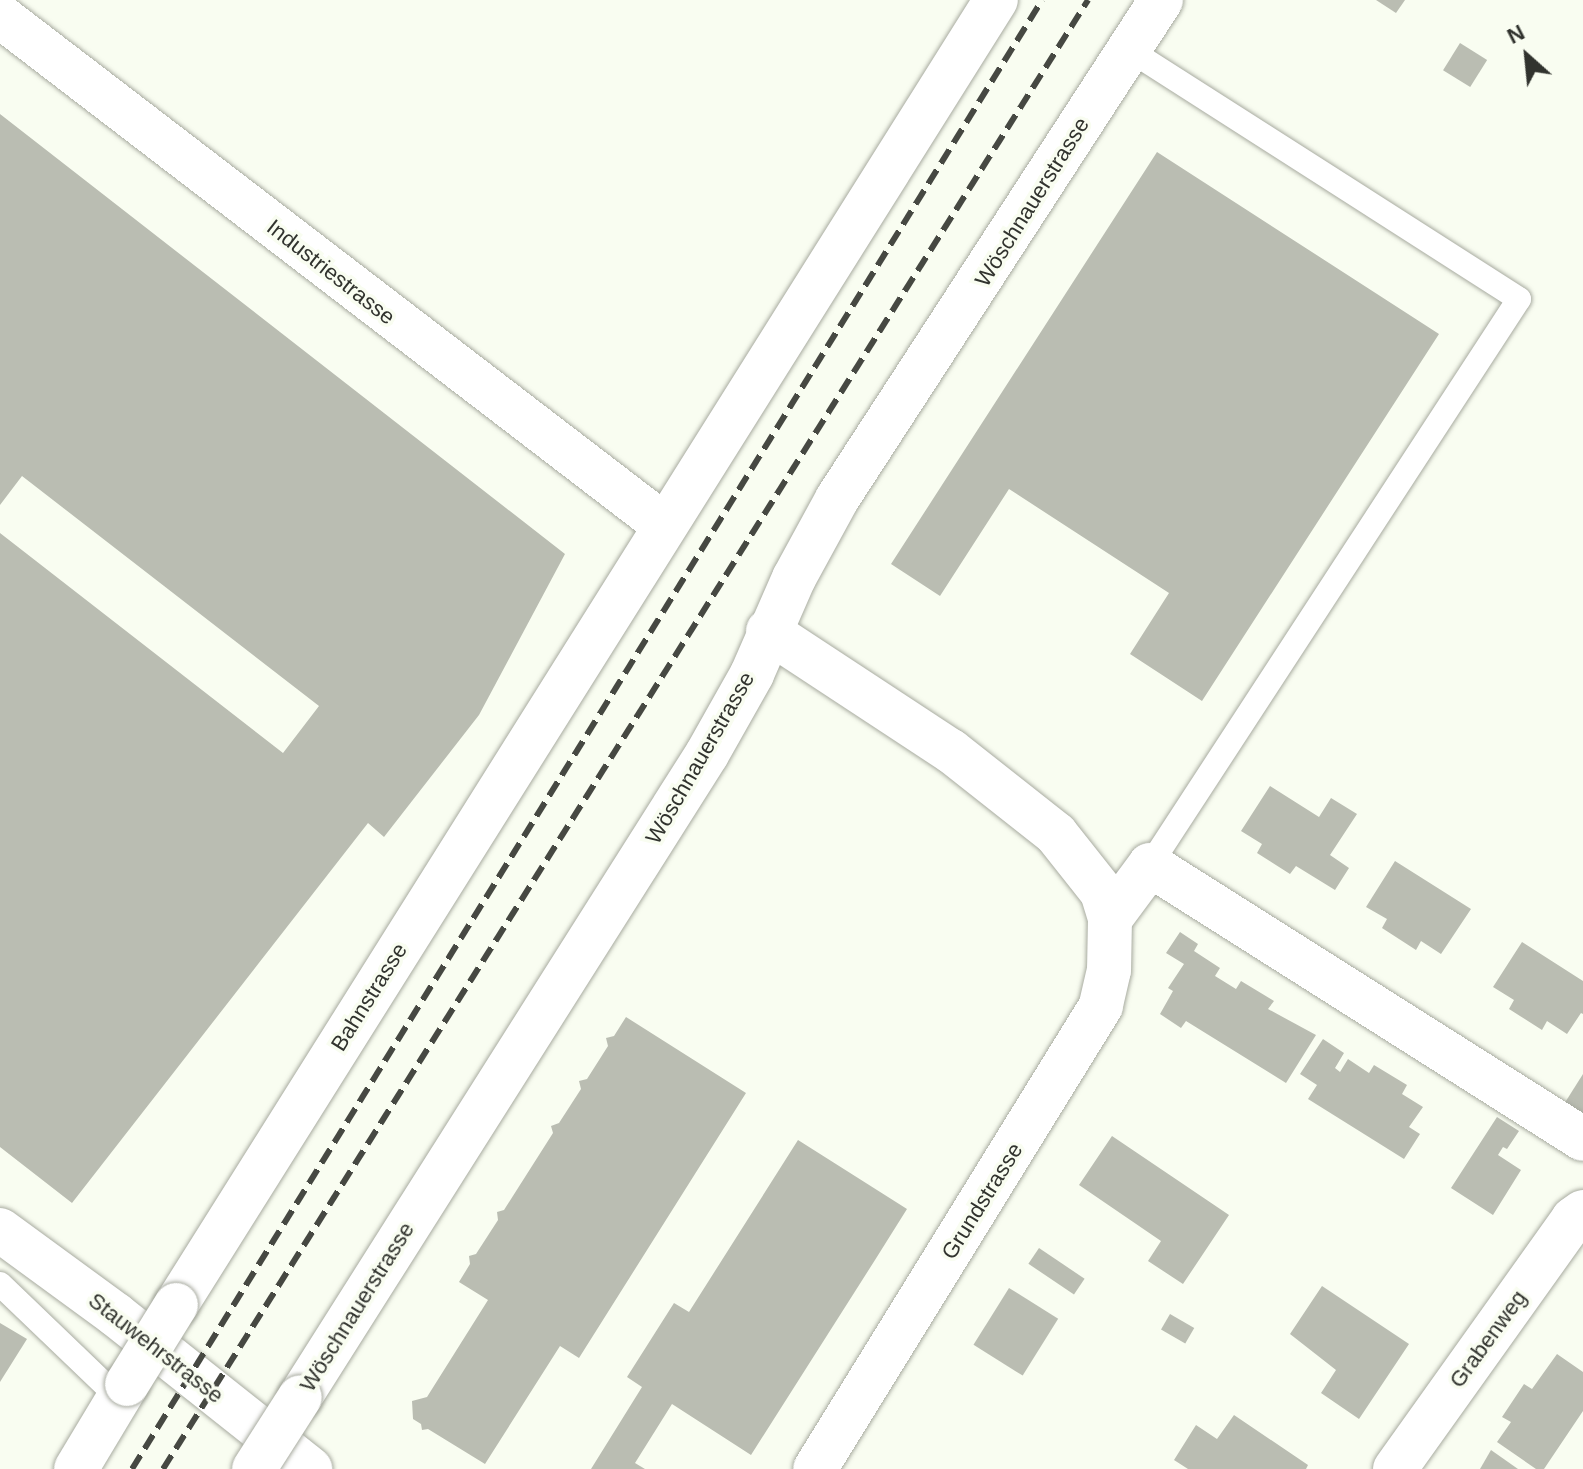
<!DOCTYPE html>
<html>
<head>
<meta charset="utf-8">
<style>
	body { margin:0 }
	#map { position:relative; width:1583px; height:1469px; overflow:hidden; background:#f9fdf1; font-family:Arial,sans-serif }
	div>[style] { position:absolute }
	.building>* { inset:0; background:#babdb2; transform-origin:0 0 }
	.roads { filter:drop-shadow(0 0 2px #a8aba0) drop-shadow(0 0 2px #a8aba0) }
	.service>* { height:24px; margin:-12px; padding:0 12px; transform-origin:12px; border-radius:12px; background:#fff }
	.minor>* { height:44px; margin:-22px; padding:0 22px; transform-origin:22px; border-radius:22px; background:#fff }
	.rail>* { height:6px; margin-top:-3px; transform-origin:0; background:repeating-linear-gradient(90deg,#464842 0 16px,transparent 0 24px) }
	.bridges { filter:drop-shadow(0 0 2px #a8aba0) drop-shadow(0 0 2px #a8aba0) }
	.minor-bridge>* { height:44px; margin:-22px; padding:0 22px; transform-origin:22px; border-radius:22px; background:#fff }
	span { translate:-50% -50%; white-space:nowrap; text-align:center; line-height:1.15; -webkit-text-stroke:7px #f9fdf1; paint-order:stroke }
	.street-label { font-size:22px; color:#31332e }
	.north { position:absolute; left:1487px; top:16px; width:80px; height:80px; -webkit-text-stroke:6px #f9fdf1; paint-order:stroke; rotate:333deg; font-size:22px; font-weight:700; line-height:32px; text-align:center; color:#31332e }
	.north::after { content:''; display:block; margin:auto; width:28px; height:36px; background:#31332e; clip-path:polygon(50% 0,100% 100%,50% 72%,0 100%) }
</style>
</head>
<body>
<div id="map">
	<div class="building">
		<i style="clip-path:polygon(1376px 0,1405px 0,1396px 13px)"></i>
		<i style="left:1460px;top:43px;width:32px;height:32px;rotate:32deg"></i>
		<i style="clip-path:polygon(0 114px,565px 554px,479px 715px,384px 837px,368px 823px,72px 1203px,0 1147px,0 533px,283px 753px,319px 706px,22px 476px,0 505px)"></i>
		<i style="clip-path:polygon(1157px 152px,1439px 334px,1202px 701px,1130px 654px,1169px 593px,1009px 489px,940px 596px,891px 564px)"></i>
		<i style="clip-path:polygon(1270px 786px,1319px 817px,1331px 798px,1357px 814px,1330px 855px,1349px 868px,1335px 890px,1296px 866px,1290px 874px,1257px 853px,1262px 844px,1241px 831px)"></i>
		<i style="clip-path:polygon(1395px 861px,1471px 909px,1441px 954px,1421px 941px,1416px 950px,1382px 928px,1387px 919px,1366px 907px)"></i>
		<i style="clip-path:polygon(1180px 932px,1198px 944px,1194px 951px,1220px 968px,1215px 976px,1236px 989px,1241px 981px,1274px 1001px,1268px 1009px,1316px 1035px,1286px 1083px,1186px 1021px,1181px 1028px,1160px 1014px,1173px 991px,1168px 988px,1184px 964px,1166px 953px)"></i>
		<i style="clip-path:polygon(1522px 942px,1583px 981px,1583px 1014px,1581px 1013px,1567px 1034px,1547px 1021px,1542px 1030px,1509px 1009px,1514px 1000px,1493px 987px)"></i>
		<i style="clip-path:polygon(626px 1017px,746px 1093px,579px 1358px,560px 1346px,485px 1464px,428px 1429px,422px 1430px,421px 1424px,413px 1419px,412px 1401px,427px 1397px,488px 1300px,459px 1282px,470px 1264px,469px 1256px,476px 1254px,498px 1220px,497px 1212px,504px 1210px,553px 1133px,551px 1126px,559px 1123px,581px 1089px,579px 1081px,587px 1079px,608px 1046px,606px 1038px,614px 1036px)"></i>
		<i style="clip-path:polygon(1323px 1039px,1344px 1053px,1335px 1068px,1340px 1072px,1348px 1059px,1369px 1073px,1374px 1065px,1407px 1085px,1402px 1094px,1423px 1107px,1409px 1127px,1420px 1134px,1404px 1159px,1308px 1099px,1317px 1085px,1300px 1074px)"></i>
		<i style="clip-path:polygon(1583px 1074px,1583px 1126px,1559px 1112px)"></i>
		<i style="clip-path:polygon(1497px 1117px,1519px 1131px,1507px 1149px,1503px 1147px,1498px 1155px,1521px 1170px,1493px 1215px,1451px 1188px)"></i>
		<i style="clip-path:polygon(1112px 1136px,1229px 1215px,1183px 1284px,1148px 1261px,1161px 1241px,1079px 1185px)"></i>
		<i style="clip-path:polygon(798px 1140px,907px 1209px,875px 1260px,751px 1455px,672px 1404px,635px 1463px,645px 1469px,591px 1469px,642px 1387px,627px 1377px,674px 1303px,689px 1312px)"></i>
		<i style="left:1039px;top:1248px;width:55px;height:19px;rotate:34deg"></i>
		<i style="clip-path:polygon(1322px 1286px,1409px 1344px,1359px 1419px,1321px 1393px,1336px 1370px,1290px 1334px)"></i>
		<i style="left:1009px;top:1288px;width:58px;height:67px;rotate:32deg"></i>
		<i style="left:1170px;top:1314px;width:28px;height:18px;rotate:30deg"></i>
		<i style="clip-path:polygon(0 1323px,27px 1339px,0 1382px)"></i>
		<i style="clip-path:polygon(1557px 1354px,1583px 1372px,1583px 1411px,1544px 1469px,1536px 1469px,1497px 1442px,1511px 1422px,1502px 1417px,1524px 1384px,1532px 1389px)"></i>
		<i style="clip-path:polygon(1234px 1415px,1308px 1465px,1306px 1469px,1188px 1469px,1174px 1460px,1196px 1425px,1217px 1439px)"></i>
		<i style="clip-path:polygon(1491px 1450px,1518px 1469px,1480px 1469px)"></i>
	</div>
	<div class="roads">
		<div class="service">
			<i style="left:1128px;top:49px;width:464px;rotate:32.6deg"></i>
			<i style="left:1519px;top:299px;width:676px;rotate:123.1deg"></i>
			<i style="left:0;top:1284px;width:163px;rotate:43.8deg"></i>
		</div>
		<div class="minor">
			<i style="left:0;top:16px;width:837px;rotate:37.47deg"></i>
			<i style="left:768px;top:631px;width:219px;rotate:33.3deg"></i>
			<i style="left:951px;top:751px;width:134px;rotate:38.3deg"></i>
			<i style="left:1056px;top:834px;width:74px;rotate:51.6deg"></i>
			<i style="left:1102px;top:892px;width:28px;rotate:73deg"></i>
			<i style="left:1110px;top:919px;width:51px;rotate:91.1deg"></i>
			<i style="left:1109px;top:970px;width:37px;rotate:103deg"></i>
			<i style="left:1101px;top:1006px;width:544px;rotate:121.7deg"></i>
			<i style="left:1110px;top:919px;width:67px;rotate:-53.5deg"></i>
			<i style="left:1150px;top:865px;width:512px;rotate:32.33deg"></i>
			<i style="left:0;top:1230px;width:144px;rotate:36.2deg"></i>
			<i style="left:116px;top:1315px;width:248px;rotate:38.4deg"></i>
			<i style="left:176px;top:1305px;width:1541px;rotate:-57.86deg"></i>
			<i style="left:300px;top:1397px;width:761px;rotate:-57.67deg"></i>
			<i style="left:707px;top:754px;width:92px;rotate:-60.6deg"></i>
			<i style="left:752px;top:674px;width:105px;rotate:-66.4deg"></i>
			<i style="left:794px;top:578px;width:90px;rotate:-61.4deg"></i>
			<i style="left:837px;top:499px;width:595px;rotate:-57deg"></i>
			<i style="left:76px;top:1469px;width:99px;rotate:-59deg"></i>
			<i style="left:1395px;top:1469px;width:307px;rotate:-54.5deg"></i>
			<i style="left:1573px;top:1219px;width:12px;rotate:-35deg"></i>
		</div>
	</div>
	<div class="rail">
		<i style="left:132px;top:1469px;width:1728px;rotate:-58.22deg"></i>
		<i style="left:163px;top:1469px;width:1736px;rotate:-57.8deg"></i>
	</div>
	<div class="bridges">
		<div class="minor-bridge">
			<i style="left:127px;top:1384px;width:93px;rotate:-58.2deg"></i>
			<i style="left:254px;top:1469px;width:85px;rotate:-57.4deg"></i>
		</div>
	</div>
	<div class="street-label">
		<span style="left:1032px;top:202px;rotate:-58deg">Wöschnauerstrasse</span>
		<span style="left:331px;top:272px;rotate:38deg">Industriestrasse</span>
		<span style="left:700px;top:758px;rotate:-60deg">Wöschnauerstrasse</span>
		<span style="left:369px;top:997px;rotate:-58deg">Bahnstrasse</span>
		<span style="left:982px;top:1201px;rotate:-58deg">Grundstrasse</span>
		<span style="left:357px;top:1307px;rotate:-58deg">Wöschnauerstrasse</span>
		<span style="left:1488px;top:1339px;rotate:-54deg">Grabenweg</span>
		<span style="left:156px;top:1348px;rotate:38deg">Stauwehrstrasse</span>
	</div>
	<div class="north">N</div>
</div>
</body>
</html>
